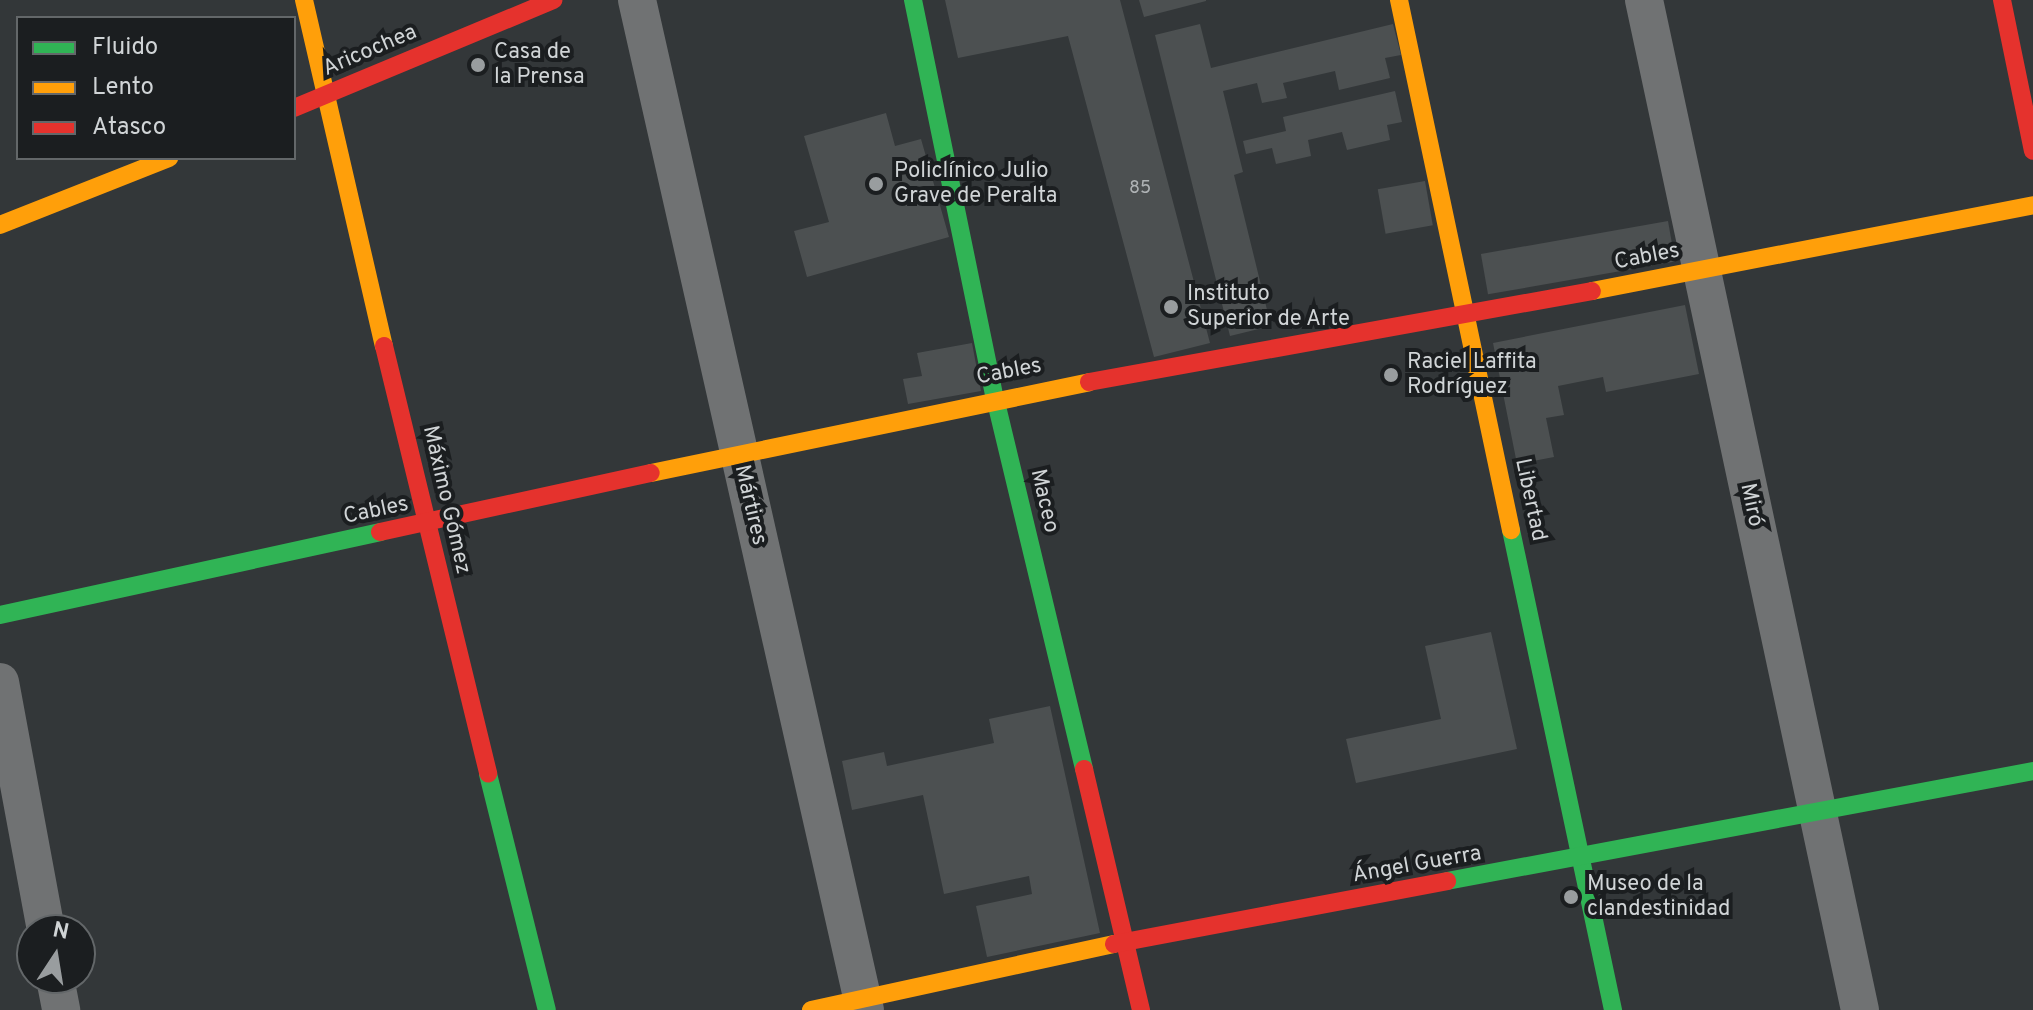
<!DOCTYPE html>
<html>
<head>
<meta charset="utf-8">
<style>
	body { margin:0 }
	#map { position:relative; width:2033px; height:1010px; overflow:hidden; background:#333739; font-family:Overpass,sans-serif }
	div>[style] { position:absolute }
	.building>* { inset:0; background:#4c5051; transform-origin:0 0 }
	.street>* { height:38px; margin:-19px; padding:0 19px; transform-origin:19px; border-radius:19px; background:#707273 }
	.fast>* { height:18px; margin:-9px; padding:0 9px; transform-origin:9px; border-radius:9px; background:#30b455 }
	.slow>* { height:18px; margin:-9px; padding:0 9px; transform-origin:9px; border-radius:9px; background:#ff9f0a }
	.jam>* { height:18px; margin:-9px; padding:0 9px; transform-origin:9px; border-radius:9px; background:#e5322d }
	.dots>* { width:22px; height:22px; translate:-50% -50%; box-sizing:border-box; border:4px solid #1b1e20; border-radius:50% }
	span { translate:-50% -50%; white-space:nowrap; text-align:center; line-height:1.15; -webkit-text-stroke:8px #1b1e20; paint-order:stroke }
	.number-label { font-size:18px; color:#afb3b5 }
	.number-label span { -webkit-text-stroke-width:0 }
	.street-label { font-size:22px; color:#d0d4d6 }
	.poi-label { font-size:22px; color:#d0d4d6 }
	.left { translate:0 -50%; text-align:left }
	.legend { position:absolute; left:16px; top:16px; width:280px; height:144px; box-sizing:border-box; background:#1b1e20; border:2px solid #636769; margin:0; padding:10px 14px; list-style:none; font-size:24px; color:#d0d4d6 }
	.legend li { display:flex; align-items:center; gap:16px; height:40px }
	.legend b { width:40px; border:2px solid #636769 }
	.north { position:absolute; left:16px; top:914px; width:80px; height:80px; box-sizing:border-box; background:#1b1e20; border:2px solid #636769; border-radius:50%; rotate:12deg; font-size:22px; font-weight:700; line-height:32px; text-align:center; color:#d0d4d6 }
	.north::after { content:''; display:block; margin:auto; width:28px; height:36px; background:#999d9f; clip-path:polygon(50% 0,100% 100%,50% 72%,0 100%) }
</style>
</head>
<body>
<div id="map">
	<div class="building">
		<i style="clip-path:polygon(945px 0,1120px 0,1210px 343px,1154px 357px,1068px 36px,958px 58px)"></i>
		<i style="clip-path:polygon(1139px 0,1206px 0,1206px 1px,1144px 17px)"></i>
		<i style="clip-path:polygon(1200px 24px,1211px 68px,1393px 24px,1401px 55px,1385px 58px,1390px 78px,1339px 90px,1335px 71px,1283px 83px,1287px 98px,1262px 103px,1257px 83px,1223px 91px,1243px 172px,1234px 175px,1271px 326px,1230px 336px,1155px 35px)"></i>
		<i style="clip-path:polygon(1395px 91px,1402px 122px,1387px 125px,1390px 140px,1347px 150px,1342px 132px,1308px 140px,1311px 156px,1276px 164px,1272px 148px,1246px 154px,1243px 141px,1286px 131px,1283px 117px)"></i>
		<i style="clip-path:polygon(886px 113px,895px 146px,921px 139px,949px 237px,807px 277px,794px 231px,829px 222px,804px 136px)"></i>
		<i style="left:1425px;top:181px;width:45px;height:48px;rotate:80deg"></i>
		<i style="left:1668px;top:221px;width:41px;height:190px;rotate:80deg"></i>
		<i style="clip-path:polygon(1685px 305px,1699px 374px,1606px 392px,1603px 377px,1558px 386px,1564px 415px,1546px 418px,1554px 457px,1517px 464px,1493px 343px)"></i>
		<i style="clip-path:polygon(972px 343px,981px 391px,908px 404px,903px 379px,922px 376px,917px 353px)"></i>
		<i style="clip-path:polygon(1491px 632px,1517px 749px,1356px 783px,1346px 739px,1441px 719px,1425px 646px)"></i>
		<i style="clip-path:polygon(1050px 706px,1100px 933px,987px 957px,976px 906px,1032px 894px,1029px 876px,944px 894px,923px 795px,852px 810px,842px 761px,884px 752px,887px 766px,994px 743px,989px 719px)"></i>
	</div>
	<div class="street">
		<i style="left:637px;top:0;width:1035px;rotate:77.28deg"></i>
		<i style="left:1644px;top:0;width:1033px;rotate:77.93deg"></i>
		<i style="left:0;top:682px;width:252px;rotate:79.5deg"></i>
		<i style="left:55px;top:978px;width:33px;rotate:79deg"></i>
	</div>
	<div class="fast">
		<i style="left:913px;top:0;width:406px;rotate:78.4deg"></i>
		<i style="left:995px;top:398px;width:382px;rotate:76.5deg"></i>
		<i style="left:1511px;top:530px;width:491px;rotate:78deg"></i>
		<i style="left:0;top:615px;width:389px;rotate:-12.3deg"></i>
		<i style="left:488px;top:774px;width:243px;rotate:76deg"></i>
		<i style="left:1447px;top:881px;width:596px;rotate:-10.63deg"></i>
	</div>
	<div class="slow">
		<i style="left:304px;top:0;width:355px;rotate:77deg"></i>
		<i style="left:1399px;top:0;width:542px;rotate:78.07deg"></i>
		<i style="left:0;top:225px;width:182px;rotate:-21.6deg"></i>
		<i style="left:1592px;top:291px;width:449px;rotate:-11deg"></i>
		<i style="left:651px;top:473px;width:447px;rotate:-11.7deg"></i>
		<i style="left:811px;top:1010px;width:310px;rotate:-12.3deg"></i>
	</div>
	<div class="jam">
		<i style="left:2002px;top:0;width:154px;rotate:78.4deg"></i>
		<i style="left:294px;top:108px;width:281px;rotate:-22.6deg"></i>
		<i style="left:384px;top:346px;width:440px;rotate:76.3deg"></i>
		<i style="left:1089px;top:382px;width:511px;rotate:-10.25deg"></i>
		<i style="left:380px;top:532px;width:277px;rotate:-12.3deg"></i>
		<i style="left:1084px;top:769px;width:248px;rotate:76.7deg"></i>
		<i style="left:1114px;top:944px;width:339px;rotate:-10.7deg"></i>
	</div>
	<div class="dots">
		<i style="left:478px;top:65px;background:#999d9f"></i>
		<i style="left:876px;top:184px;background:#999d9f"></i>
		<i style="left:1171px;top:307px;background:#999d9f"></i>
		<i style="left:1391px;top:375px;background:#999d9f"></i>
		<i style="left:1571px;top:897px;background:#999d9f"></i>
	</div>
	<div class="number-label">
		<span style="left:1140px;top:189px">85</span>
	</div>
	<div class="street-label">
		<span style="left:370px;top:51px;rotate:-23deg">Aricochea</span>
		<span style="left:1647px;top:257px;rotate:-11deg">Cables</span>
		<span style="left:1009px;top:372px;rotate:-11deg">Cables</span>
		<span style="left:446px;top:500px;rotate:77deg">Máximo Gómez</span>
		<span style="left:1530px;top:500px;rotate:78deg">Libertad</span>
		<span style="left:1044px;top:501px;rotate:77deg">Maceo</span>
		<span style="left:750px;top:505px;rotate:77deg">Mártires</span>
		<span style="left:1751px;top:505px;rotate:78deg">Miró</span>
		<span style="left:376px;top:511px;rotate:-12deg">Cables</span>
		<span style="left:1417px;top:865px;rotate:-10deg">Ángel Guerra</span>
	</div>
	<div class="poi-label">
		<span class="left" style="left:494px;top:65px">Casa de<br>la Prensa</span>
		<span class="left" style="left:894px;top:184px">Policlínico Julio<br>Grave de Peralta</span>
		<span class="left" style="left:1187px;top:307px">Instituto<br>Superior de Arte</span>
		<span class="left" style="left:1407px;top:375px">Raciel Laffita<br>Rodríguez</span>
		<span class="left" style="left:1587px;top:897px">Museo de la<br>clandestinidad</span>
	</div>
	<ul class="legend">
	<li><b style="height:10px;background:#30b455"></b>Fluido</li>
	<li><b style="height:10px;background:#ff9f0a"></b>Lento</li>
	<li><b style="height:10px;background:#e5322d"></b>Atasco</li>
	</ul>
	<div class="north">N</div>
</div>
</body>
</html>
